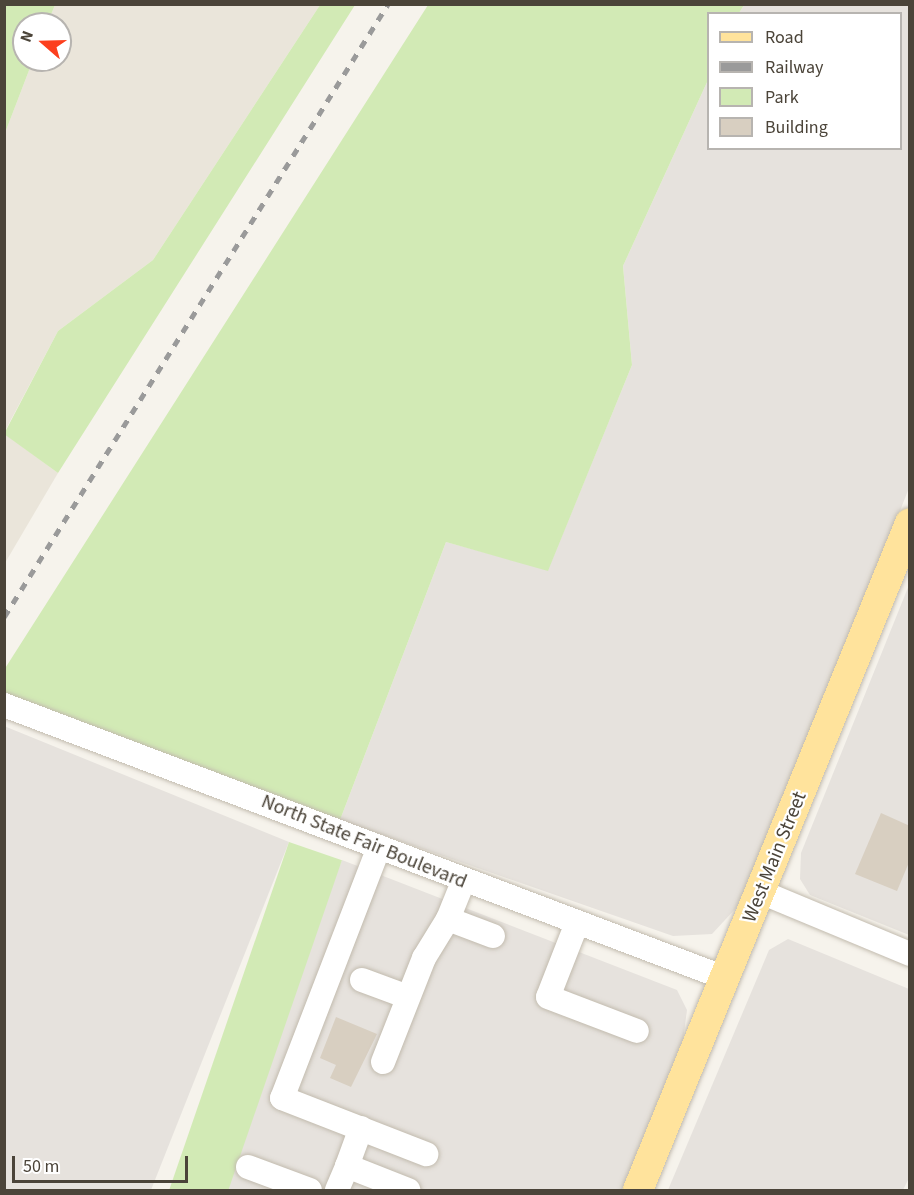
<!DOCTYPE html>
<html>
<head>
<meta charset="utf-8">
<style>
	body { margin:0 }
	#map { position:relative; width:914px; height:1195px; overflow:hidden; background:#f6f3ec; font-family:"Source Sans 3",sans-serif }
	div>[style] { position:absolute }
	.residential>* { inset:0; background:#eae5da }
	.industrial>* { inset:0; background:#e6e2dd }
	.green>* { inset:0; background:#d2eab5; transform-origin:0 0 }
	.building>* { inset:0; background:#d8cfc1 }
	.roads { filter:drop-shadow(0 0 2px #c2bbae) drop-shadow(0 0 2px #c2bbae) }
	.minor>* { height:24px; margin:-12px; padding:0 12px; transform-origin:12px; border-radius:12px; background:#fff }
	.major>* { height:30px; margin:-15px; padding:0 15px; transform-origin:15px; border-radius:15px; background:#ffe39c }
	.rail>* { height:4.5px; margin-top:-2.25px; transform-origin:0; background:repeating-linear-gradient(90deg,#9a9a9a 0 8px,transparent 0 16px) }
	span { translate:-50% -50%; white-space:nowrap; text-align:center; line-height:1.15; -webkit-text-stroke:4.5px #fff; paint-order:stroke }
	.street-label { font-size:20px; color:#4b4439 }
	.frame { position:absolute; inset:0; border:6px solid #4b4439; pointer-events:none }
	.legend { position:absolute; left:707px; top:12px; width:195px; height:138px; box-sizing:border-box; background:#fff; border:2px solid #b7b4b0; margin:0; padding:8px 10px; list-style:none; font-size:18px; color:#4b4439 }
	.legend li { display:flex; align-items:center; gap:12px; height:30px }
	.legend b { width:30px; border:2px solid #b7b4b0 }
	.north { position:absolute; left:12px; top:12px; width:60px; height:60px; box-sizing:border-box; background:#fff; border:2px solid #b7b4b0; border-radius:50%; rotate:290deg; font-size:16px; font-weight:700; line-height:24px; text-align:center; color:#4b4439 }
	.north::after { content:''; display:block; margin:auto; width:21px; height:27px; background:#fc3f1d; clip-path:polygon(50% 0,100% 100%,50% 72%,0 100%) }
	.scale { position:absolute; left:12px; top:1156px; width:176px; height:27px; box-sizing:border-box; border:3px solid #4b4439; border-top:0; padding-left:8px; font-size:18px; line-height:21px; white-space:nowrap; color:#4b4439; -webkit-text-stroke:4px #fff; paint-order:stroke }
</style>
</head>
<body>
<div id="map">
	<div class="residential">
		<i style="clip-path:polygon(55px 5px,320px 5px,153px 260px,58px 331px,5px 431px,5px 133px,33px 60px,60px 60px,60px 24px,47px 24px)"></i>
		<i style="clip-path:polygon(5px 434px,58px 473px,5px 563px)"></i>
	</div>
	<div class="industrial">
		<i style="clip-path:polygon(744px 5px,909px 5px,909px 488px,760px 864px,737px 907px,712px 934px,673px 936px,340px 820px,446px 542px,548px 570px,632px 365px,623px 266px,708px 80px,708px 148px,900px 148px,900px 14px,739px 13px)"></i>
		<i style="clip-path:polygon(909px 585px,909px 935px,810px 895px,800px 879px,801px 853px)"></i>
		<i style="clip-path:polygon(4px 726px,289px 842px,151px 1190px,5px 1190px)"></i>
		<i style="clip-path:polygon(342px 860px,677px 990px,687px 1010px,683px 1040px,622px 1190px,208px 1190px)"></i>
		<i style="clip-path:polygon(788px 939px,909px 989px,910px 1176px,903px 1190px,668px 1190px,769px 950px)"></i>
	</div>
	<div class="green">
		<i style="clip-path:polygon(5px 4px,55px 5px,47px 24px,24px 24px,24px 60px,33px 60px,5px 133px)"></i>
		<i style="clip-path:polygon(320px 5px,355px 5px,58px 473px,4px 434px,58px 331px,153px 260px)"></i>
		<i style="clip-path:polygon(428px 5px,744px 5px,739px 13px,708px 14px,708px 80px,623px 266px,632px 365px,548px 571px,446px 542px,340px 820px,5px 694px,4px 670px)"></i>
		<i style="left:289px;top:842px;width:56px;height:374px;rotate:19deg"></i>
	</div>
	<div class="building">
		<i style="clip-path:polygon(881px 813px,910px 826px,910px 860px,897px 891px,855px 874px)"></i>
		<i style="clip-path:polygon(336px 1017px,377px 1034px,351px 1087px,330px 1078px,336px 1065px,320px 1058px)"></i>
	</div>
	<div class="roads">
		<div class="minor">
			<i style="left:4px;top:705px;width:771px;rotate:20.74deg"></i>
			<i style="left:379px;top:847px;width:269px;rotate:111.1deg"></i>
			<i style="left:282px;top:1098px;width:155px;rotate:21.3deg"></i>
			<i style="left:761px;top:892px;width:161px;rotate:22.6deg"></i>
			<i style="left:448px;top:919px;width:48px;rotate:20.7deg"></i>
			<i style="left:577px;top:923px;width:79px;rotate:111.4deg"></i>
			<i style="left:548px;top:997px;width:95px;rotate:20.9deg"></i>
			<i style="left:362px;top:980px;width:49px;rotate:20.3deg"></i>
			<i style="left:383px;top:1062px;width:112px;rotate:-68.5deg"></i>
			<i style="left:424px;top:958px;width:46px;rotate:-58.4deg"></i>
			<i style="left:448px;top:919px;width:40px;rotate:-68deg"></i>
			<i style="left:361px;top:1128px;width:40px;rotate:110.2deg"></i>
			<i style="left:347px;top:1166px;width:66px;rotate:21.5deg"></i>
			<i style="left:248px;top:1167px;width:66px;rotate:20.4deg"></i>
			<i style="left:337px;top:1190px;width:26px;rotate:-67deg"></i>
		</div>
		<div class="major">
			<i style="left:638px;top:1190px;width:720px;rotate:-67.81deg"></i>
		</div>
	</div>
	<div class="rail">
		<i style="left:4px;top:617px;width:723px;rotate:-57.94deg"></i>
	</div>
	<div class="street-label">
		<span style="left:364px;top:842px;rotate:22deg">North State Fair Boulevard</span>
		<span style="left:775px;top:857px;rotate:-68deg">West Main Street</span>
	</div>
	<div class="frame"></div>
	<ul class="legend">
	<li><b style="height:8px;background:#ffe39c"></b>Road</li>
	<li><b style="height:8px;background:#9a9a9a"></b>Railway</li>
	<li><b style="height:16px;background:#d2eab5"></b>Park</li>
	<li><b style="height:16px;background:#d8cfc1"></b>Building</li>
	</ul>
	<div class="north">N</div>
	<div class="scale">50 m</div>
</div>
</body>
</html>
